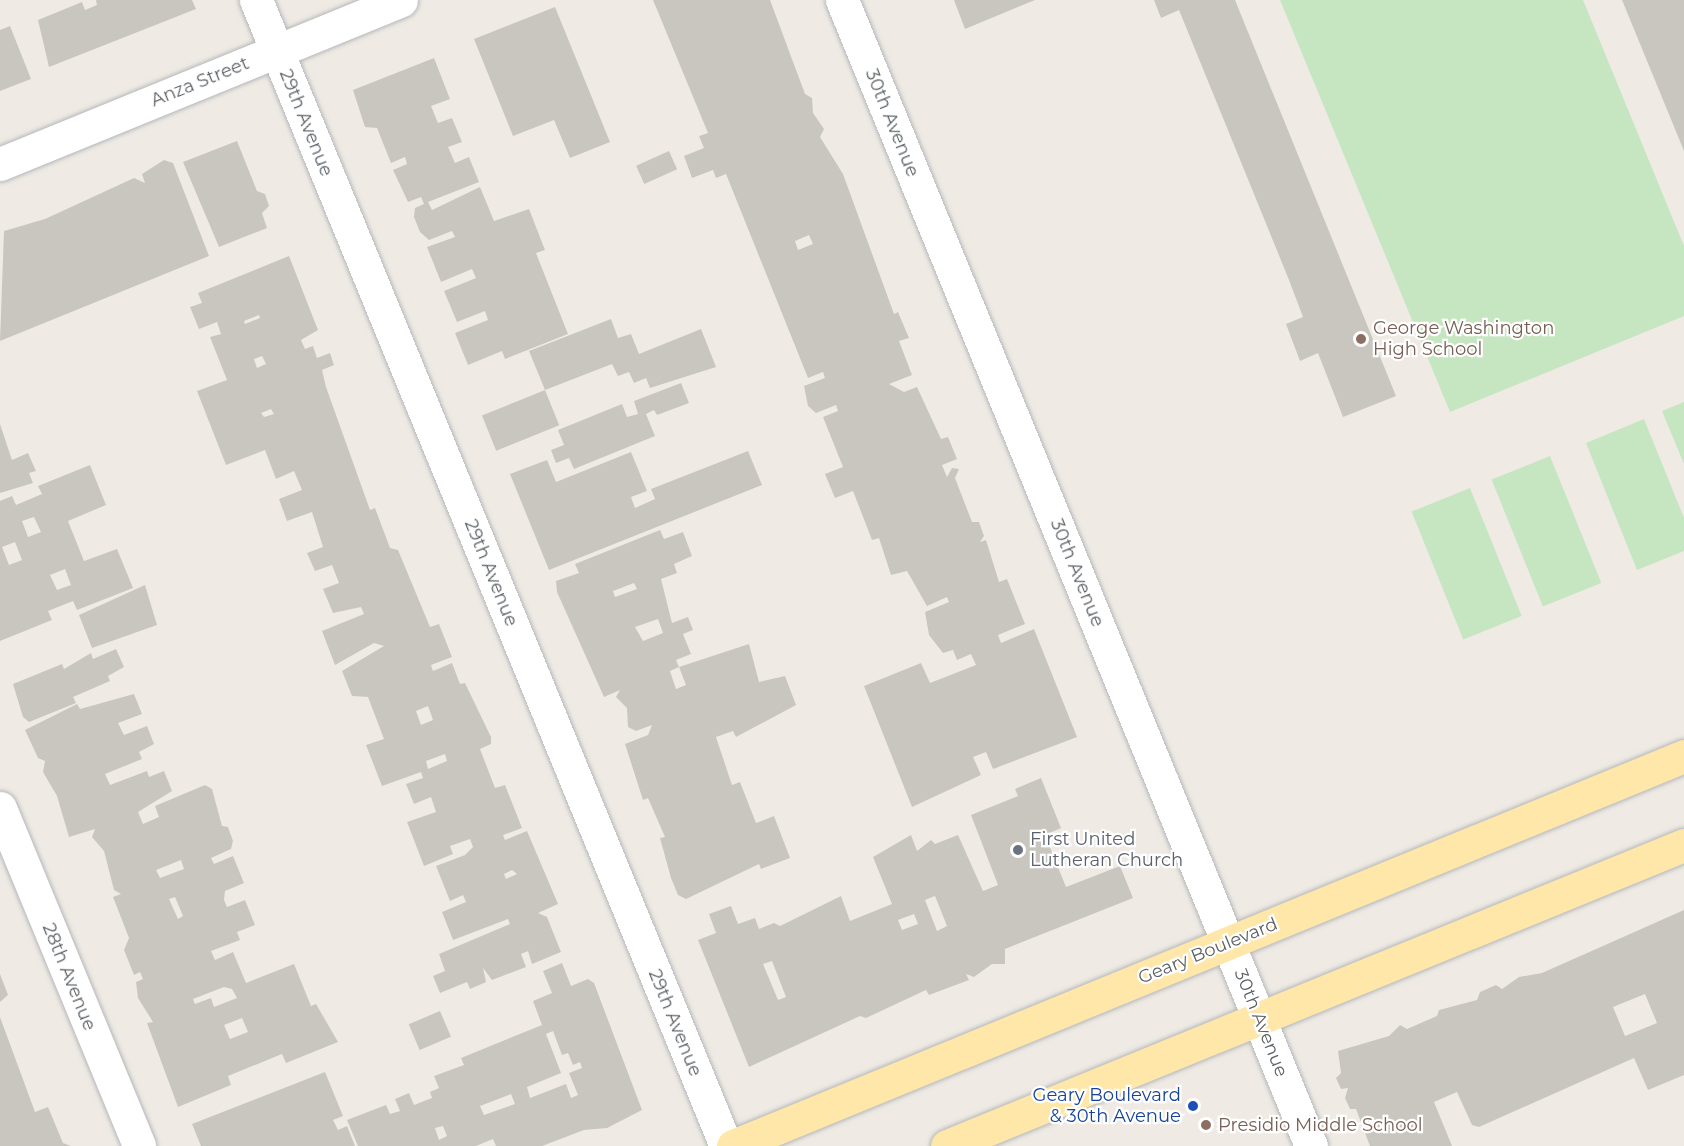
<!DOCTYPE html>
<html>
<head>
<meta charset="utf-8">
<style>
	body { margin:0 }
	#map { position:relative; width:1684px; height:1146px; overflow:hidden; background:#efebe4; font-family:Montserrat,sans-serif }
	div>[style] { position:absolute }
	.green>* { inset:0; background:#c5e6c1; transform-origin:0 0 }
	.building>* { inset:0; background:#c9c6c0; transform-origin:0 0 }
	.roads { filter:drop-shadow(0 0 2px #b5b7bb) drop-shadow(0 0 2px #b5b7bb) }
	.minor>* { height:33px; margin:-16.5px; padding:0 16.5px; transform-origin:16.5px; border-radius:16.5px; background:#fff }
	.major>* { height:33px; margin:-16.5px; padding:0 16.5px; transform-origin:16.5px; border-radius:16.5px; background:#fee7a9 }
	.dots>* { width:16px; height:16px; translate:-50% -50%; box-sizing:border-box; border:3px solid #fff; border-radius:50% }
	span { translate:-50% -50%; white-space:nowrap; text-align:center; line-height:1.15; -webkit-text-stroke:4.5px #fff; paint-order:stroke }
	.street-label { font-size:18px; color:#5c6165 }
	.education-label { font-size:18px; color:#785e54 }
	.left { translate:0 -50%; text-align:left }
	.worship-label { font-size:18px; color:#5b616d }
	.transit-label { font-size:18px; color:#164399 }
	.right { translate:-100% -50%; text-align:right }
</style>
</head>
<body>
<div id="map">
	<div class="green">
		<i style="clip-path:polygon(1280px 0,1583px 0,1684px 246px,1684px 316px,1450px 412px)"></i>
		<i style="clip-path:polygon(1684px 402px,1684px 464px,1662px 411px)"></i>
		<i style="clip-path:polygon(1644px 419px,1684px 518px,1684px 551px,1637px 570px,1586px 443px)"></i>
		<i style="left:1550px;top:456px;width:137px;height:63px;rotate:68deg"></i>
		<i style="left:1470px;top:488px;width:138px;height:63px;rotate:68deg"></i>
	</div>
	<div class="building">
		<i style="clip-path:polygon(96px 0,192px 0,196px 9px,49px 67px,38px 20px,82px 2px,85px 10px,97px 5px)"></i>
		<i style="clip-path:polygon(evenodd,653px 0,770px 0,805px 94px,812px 98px,813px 113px,824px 129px,820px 137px,843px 174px,894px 314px,898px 312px,909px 338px,899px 341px,912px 375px,889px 384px,904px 392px,917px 387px,941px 439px,948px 437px,957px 459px,942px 465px,947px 477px,952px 468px,959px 469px,955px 478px,972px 522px,979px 522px,984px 536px,980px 542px,986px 540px,999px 582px,1007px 579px,1025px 624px,998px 635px,1001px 643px,1034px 629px,1077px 737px,993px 769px,986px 752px,973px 757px,981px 775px,912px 807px,864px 686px,921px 663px,930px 683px,976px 665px,971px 654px,957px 660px,953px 650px,943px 653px,929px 635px,925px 612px,949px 602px,947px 597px,927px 606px,907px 571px,891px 575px,879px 538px,872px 540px,853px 491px,835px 498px,825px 474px,843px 467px,823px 417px,838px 411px,836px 405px,816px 413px,808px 406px,804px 386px,825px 378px,823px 372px,808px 378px,726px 174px,716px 178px,713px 170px,692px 178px,684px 156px,704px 148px,699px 136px,708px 133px,653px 0,809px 235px,813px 244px,798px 250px,795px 241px,809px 235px)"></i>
		<i style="clip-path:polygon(954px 0,1035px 0,965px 29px)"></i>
		<i style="clip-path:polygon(1154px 0,1235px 0,1396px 396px,1343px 417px,1318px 353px,1300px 361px,1286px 324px,1303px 317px,1289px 280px,1179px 10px,1161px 18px)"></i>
		<i style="clip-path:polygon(1622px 0,1684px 0,1684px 151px)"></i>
		<i style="clip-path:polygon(555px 7px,610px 142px,570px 158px,554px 120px,513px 136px,474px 39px)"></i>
		<i style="clip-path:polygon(10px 26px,31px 79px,0 91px,0 30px)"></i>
		<i style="clip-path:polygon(434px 58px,450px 99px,431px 106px,438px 123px,452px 118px,462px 142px,448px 147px,455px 163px,469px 157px,479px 182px,428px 202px,432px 210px,480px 187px,494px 221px,529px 209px,545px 250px,536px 253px,568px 334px,505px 359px,502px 351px,468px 365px,455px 333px,488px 320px,485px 311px,457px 322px,444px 291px,476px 278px,472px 269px,441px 282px,427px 247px,455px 237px,452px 231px,429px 240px,420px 232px,414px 217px,415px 208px,424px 204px,421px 197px,408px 202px,393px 170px,407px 164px,405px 157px,391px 163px,377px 128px,365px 127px,353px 90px)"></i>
		<i style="clip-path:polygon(237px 141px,257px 191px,265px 194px,269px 206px,262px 213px,267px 228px,219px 247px,183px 162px)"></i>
		<i style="left:669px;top:151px;width:20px;height:36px;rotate:66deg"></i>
		<i style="clip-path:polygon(164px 160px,173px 163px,209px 256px,0 341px,4px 231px,45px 219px,134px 178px,145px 183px,142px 174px)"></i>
		<i style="clip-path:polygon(evenodd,289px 256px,318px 330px,301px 340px,305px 349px,313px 346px,317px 358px,330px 353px,334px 365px,322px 370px,326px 387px,370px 510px,375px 508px,390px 548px,398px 550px,430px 627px,439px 624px,452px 657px,431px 665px,433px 671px,452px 663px,460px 684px,465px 683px,491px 737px,491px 744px,480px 749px,495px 788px,505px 785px,522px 828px,503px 835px,505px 840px,527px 831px,558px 904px,538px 913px,547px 917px,561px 952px,532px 964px,528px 951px,521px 954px,526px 967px,492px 980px,483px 968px,486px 982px,470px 989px,467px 982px,440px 993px,433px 976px,445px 971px,439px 954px,510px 924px,508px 919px,453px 940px,442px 912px,466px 902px,463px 895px,450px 901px,436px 866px,465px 855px,473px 847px,470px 839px,450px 846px,453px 854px,424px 866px,407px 822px,436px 812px,431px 797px,414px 804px,406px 784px,423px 778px,421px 772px,382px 786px,366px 745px,384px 739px,368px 697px,352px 696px,342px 671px,384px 646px,374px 643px,335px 665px,322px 631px,364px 614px,361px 607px,333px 613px,323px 589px,339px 583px,332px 565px,315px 571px,307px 553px,323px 547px,312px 512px,287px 521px,279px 499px,302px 490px,294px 471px,276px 479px,265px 450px,226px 465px,197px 391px,227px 380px,210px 337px,221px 334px,217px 322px,199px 329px,190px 307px,202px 303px,198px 293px,289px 256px,259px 315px,260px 318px,245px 324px,244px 321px,259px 315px,289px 256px,262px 356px,266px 364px,257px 368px,254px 359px,262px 356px,289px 256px,271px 409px,274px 414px,264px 417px,261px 413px,271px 409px,289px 256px,428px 706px,433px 720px,421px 725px,416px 711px,428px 706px,289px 256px,445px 754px,447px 761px,428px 769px,426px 761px,445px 754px,289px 256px,512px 870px,517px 874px,506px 879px,504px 874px,512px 870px)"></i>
		<i style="clip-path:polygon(611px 319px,618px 338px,631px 334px,639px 354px,701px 329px,716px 367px,650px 388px,646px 378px,634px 383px,629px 372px,618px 376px,612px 364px,545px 390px,529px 351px)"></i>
		<i style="clip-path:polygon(681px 383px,689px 403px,657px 415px,654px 410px,646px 414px,655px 436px,574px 469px,569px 458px,556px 463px,551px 450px,564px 445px,558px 430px,622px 404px,627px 417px,638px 414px,634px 401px)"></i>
		<i style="left:545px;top:390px;width:38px;height:68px;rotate:68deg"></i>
		<i style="clip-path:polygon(0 424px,12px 460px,28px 453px,36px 471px,29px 473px,33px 483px,0 493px)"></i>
		<i style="clip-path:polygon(748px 451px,762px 485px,549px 570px,510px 474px,547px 460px,556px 482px,631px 452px,647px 491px,631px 497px,635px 508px,655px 499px,651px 489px)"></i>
		<i style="clip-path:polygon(evenodd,90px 465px,106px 505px,68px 521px,84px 561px,117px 549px,133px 588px,77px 610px,73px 601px,48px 611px,52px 620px,0 641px,0 501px,12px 496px,16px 505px,42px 494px,38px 486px,90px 465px,34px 517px,41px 532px,28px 537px,22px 521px,34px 517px,90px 465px,15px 542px,22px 560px,9px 565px,2px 547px,15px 542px,90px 465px,65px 569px,71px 585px,57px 590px,50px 575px,65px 569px)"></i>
		<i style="clip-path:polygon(evenodd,660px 530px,664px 539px,683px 532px,692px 556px,674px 564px,677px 573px,661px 579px,672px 623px,688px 617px,693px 630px,683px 634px,691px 654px,676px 660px,679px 667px,749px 644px,759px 682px,785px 676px,796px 705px,736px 737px,733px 731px,716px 737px,732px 785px,740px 782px,756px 823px,774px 816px,790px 858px,761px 869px,759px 864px,686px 899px,678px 895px,671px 878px,660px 838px,665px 837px,648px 798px,643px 800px,625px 744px,648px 735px,652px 725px,636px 731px,628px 727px,627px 708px,616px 697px,620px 690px,604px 697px,557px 592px,556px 581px,579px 573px,575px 564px,660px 530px,634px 583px,637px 589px,615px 597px,613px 591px,634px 583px,660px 530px,658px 619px,663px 633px,643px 641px,635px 627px,658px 619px,660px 530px,679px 667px,686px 685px,676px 689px,670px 671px,679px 667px)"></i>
		<i style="clip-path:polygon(145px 585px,157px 625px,92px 648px,79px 615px)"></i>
		<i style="clip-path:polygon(116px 649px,124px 667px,108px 676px,110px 681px,73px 697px,76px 703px,29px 722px,23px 717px,13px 684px,62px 664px,64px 669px,91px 653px,93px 659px)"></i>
		<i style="clip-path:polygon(evenodd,134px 694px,142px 714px,118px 723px,124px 735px,147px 726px,154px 744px,139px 752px,142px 759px,105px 774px,110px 785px,147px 771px,149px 777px,164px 771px,172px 791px,138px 812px,143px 824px,159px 817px,155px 806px,205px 785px,212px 789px,222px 826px,228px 827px,233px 841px,231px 849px,211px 858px,214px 864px,233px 856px,244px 883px,225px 891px,224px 900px,227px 907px,245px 900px,255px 925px,237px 932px,240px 940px,211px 951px,215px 960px,233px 952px,246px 983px,294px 964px,311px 1006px,316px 1004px,338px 1042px,286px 1063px,282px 1054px,228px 1076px,231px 1085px,178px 1107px,147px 1023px,153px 1022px,138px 998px,136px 982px,143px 979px,140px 972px,134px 975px,124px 950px,129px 938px,113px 897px,121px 894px,114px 890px,104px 851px,92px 837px,95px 829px,69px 837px,57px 796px,43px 772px,45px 761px,38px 758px,25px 730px,77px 704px,80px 709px,134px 694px,181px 860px,184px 869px,160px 878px,156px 870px,181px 860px,134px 694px,175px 897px,183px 916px,178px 919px,169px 899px,175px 897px,134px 694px,224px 987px,232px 989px,237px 998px,214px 1007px,211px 998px,195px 1004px,193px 999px,224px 987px,134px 694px,242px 1018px,248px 1032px,230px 1039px,224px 1025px,242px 1018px)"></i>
		<i style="clip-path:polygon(evenodd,1041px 778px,1061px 828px,1045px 835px,1066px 887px,1120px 866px,1133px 898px,1005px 949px,1005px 964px,992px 964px,974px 977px,966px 974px,969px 980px,929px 995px,926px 990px,866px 1018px,860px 1016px,749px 1067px,698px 940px,716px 933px,709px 914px,731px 906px,738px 924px,755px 918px,759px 929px,774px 923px,780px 926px,841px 896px,850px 921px,892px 904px,873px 857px,911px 835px,917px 851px,931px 840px,935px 844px,958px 835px,983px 891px,998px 885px,971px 815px,1018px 796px,1015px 789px,1041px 778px,935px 896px,947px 926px,937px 931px,925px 900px,935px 896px,1041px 778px,914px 914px,918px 924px,902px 930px,898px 920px,914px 914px,1041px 778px,772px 961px,786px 997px,778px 1000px,763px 964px,772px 961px)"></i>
		<i style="clip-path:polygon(evenodd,1684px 910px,1684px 1075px,1648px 1090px,1634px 1058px,1479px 1127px,1472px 1125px,1457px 1092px,1434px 1102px,1452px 1146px,1370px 1146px,1356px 1109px,1350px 1109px,1345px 1098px,1348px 1088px,1341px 1089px,1336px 1078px,1341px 1073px,1338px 1051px,1389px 1036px,1400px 1025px,1407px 1029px,1437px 1016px,1439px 1010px,1477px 1000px,1480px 992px,1496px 985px,1502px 989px,1519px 977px,1542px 973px,1684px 910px,1645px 994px,1657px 1023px,1625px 1036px,1613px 1007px,1645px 994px)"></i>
		<i style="clip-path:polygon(evenodd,562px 963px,571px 986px,588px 979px,594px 983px,642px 1110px,607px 1128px,584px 1130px,542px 1146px,496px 1146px,493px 1139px,476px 1146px,358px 1146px,347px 1120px,386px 1105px,390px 1114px,400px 1111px,395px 1099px,409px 1093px,414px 1105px,432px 1098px,430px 1092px,439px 1088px,434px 1076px,464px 1065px,461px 1058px,542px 1025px,533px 1001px,552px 993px,543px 971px,562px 963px,553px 1031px,562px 1055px,568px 1053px,573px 1065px,580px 1062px,582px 1068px,569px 1073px,578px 1095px,571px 1098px,566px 1084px,530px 1098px,527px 1087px,561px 1073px,546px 1034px,553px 1031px,562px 963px,511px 1094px,515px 1104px,484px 1115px,480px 1106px,511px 1094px,562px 963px,443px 1126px,447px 1136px,439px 1140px,435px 1128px,443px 1126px)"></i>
		<i style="clip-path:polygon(0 974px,8px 995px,0 1002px)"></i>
		<i style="left:440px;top:1011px;width:28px;height:34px;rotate:67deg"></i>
		<i style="clip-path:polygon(0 1017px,35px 1112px,48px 1107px,63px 1143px,71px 1146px,0 1146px)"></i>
		<i style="clip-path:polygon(325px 1072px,343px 1116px,333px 1120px,338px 1130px,347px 1126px,355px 1146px,201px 1146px,192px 1124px)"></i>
	</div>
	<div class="roads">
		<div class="minor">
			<i style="left:256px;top:0;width:1239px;rotate:67.7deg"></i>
			<i style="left:842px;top:0;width:1238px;rotate:67.74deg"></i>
			<i style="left:0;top:164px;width:433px;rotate:-22.2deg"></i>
			<i style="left:0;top:808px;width:365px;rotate:67.6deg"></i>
		</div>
		<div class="major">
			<i style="left:733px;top:1146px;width:1028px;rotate:-22.3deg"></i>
			<i style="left:947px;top:1146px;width:796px;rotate:-22.22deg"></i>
		</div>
	</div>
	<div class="dots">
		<i style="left:1361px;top:339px;background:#8d6e63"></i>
		<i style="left:1018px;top:850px;background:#6b7280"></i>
		<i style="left:1193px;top:1106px;background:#1a4fb4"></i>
		<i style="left:1206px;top:1125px;background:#8d6e63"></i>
	</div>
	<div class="street-label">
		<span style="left:200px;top:82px;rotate:-22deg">Anza Street</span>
		<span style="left:306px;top:123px;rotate:68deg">29th Avenue</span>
		<span style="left:892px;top:123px;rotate:68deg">30th Avenue</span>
		<span style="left:491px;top:573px;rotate:68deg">29th Avenue</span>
		<span style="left:1077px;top:573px;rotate:68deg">30th Avenue</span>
		<span style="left:1208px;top:951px;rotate:-22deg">Geary Boulevard</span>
		<span style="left:69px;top:977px;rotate:68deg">28th Avenue</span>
		<span style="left:675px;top:1023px;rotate:68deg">29th Avenue</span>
		<span style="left:1261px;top:1023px;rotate:68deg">30th Avenue</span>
	</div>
	<div class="education-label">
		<span class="left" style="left:1373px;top:339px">George Washington<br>High School</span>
		<span class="left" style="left:1218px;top:1125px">Presidio Middle School</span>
	</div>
	<div class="worship-label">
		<span class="left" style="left:1030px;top:850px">First United<br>Lutheran Church</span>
	</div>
	<div class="transit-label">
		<span class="right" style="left:1181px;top:1106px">Geary Boulevard<br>&amp; 30th Avenue</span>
	</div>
</div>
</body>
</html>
